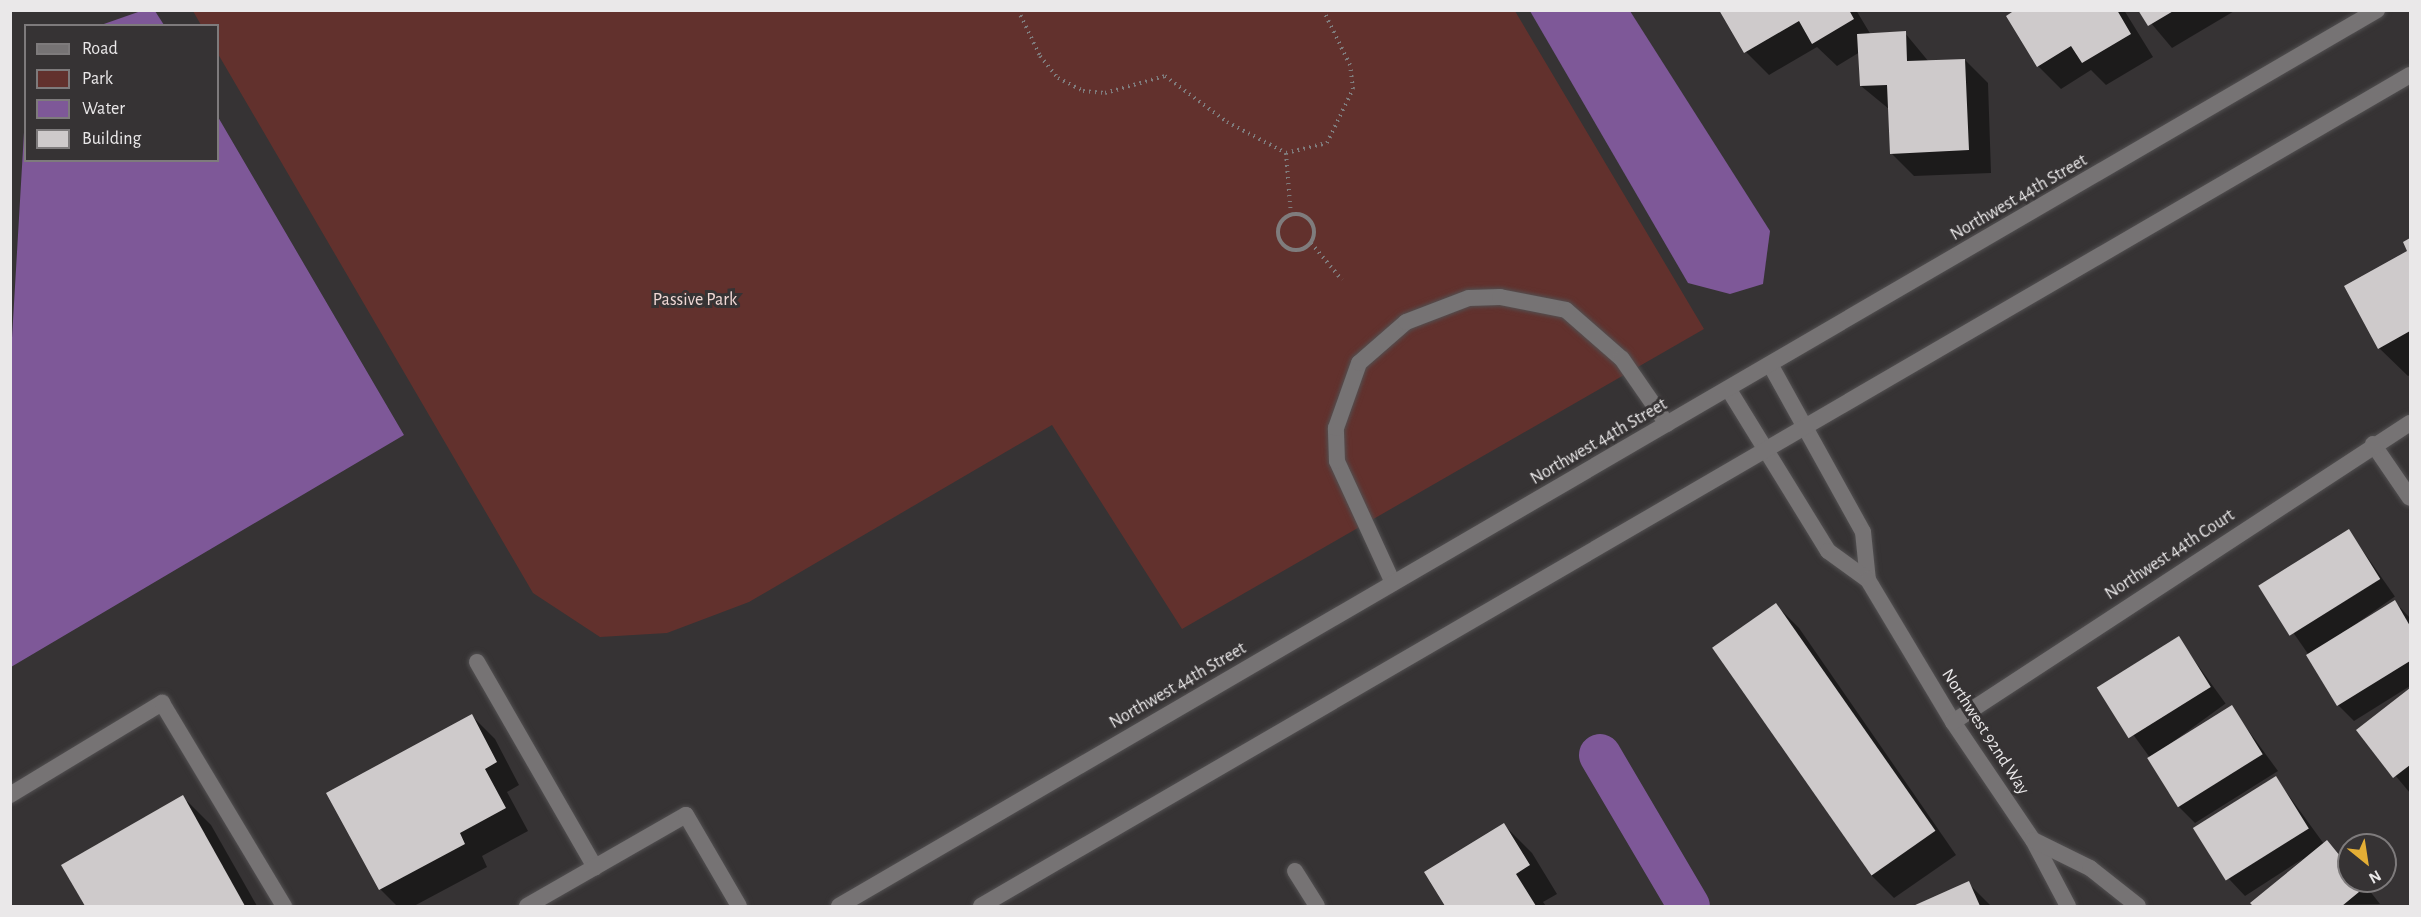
<!DOCTYPE html>
<html>
<head>
<meta charset="utf-8">
<style>
	body { margin:0 }
	#map { position:relative; width:2421px; height:917px; overflow:hidden; background:#363334; font-family:"Alegreya Sans",sans-serif }
	div>[style] { position:absolute }
	.green>* { inset:0; background:#62312d }
	.water>* { inset:0; background:#7e5898 }
	.shadow>* { inset:0; background:#0007; transform-origin:0 0 }
	.canal>* { height:42px; margin:-21px; padding:0 21px; transform-origin:21px; border-radius:21px; background:#7e5898 }
	.building>* { inset:0; background:#cecacb; transform-origin:0 0 }
	.path>* { height:4px; margin-top:-2px; transform-origin:0; background:repeating-linear-gradient(90deg,#7f7c7d 0 1.5px,transparent 0 6px) }
	.path>.ring { margin:-2px; padding:0; box-sizing:content-box; background:none; border:4px solid #7f7c7d; border-radius:50% }
	.roads { filter:drop-shadow(0 0 2px #525051) drop-shadow(0 0 2px #525051) }
	.service>* { height:16px; margin:-8px; padding:0 8px; transform-origin:8px; border-radius:8px; background:#767374 }
	.minor>* { height:16px; margin:-8px; padding:0 8px; transform-origin:8px; border-radius:8px; background:#767374 }
	.tertiary>* { height:16px; margin:-8px; padding:0 8px; transform-origin:8px; border-radius:8px; background:#767374 }
	span { translate:-50% -50%; white-space:nowrap; text-align:center; line-height:1.15; -webkit-text-stroke:6px #363334; paint-order:stroke }
	.street-label { font-size:18px; color:#eae8e9 }
	.park-label { font-size:18px; color:#f0d8d5 }
	.frame { position:absolute; inset:0; border:12px solid #eae8e9; pointer-events:none }
	.legend { position:absolute; left:24px; top:24px; width:195px; height:138px; box-sizing:border-box; background:#363334; border:2px solid #7e7b7c; margin:0; padding:8px 10px; list-style:none; font-size:18px; color:#eae8e9 }
	.legend li { display:flex; align-items:center; gap:12px; height:30px }
	.legend b { width:30px; border:2px solid #7e7b7c }
	.north { position:absolute; left:2337px; top:833px; width:60px; height:60px; box-sizing:border-box; background:#363334; border:2px solid #7e7b7c; border-radius:50%; rotate:150deg; font-size:16px; font-weight:700; line-height:24px; text-align:center; color:#eae8e9 }
	.north::after { content:''; display:block; margin:auto; width:21px; height:27px; background:#e4ae35; clip-path:polygon(50% 0,100% 100%,50% 72%,0 100%) }
</style>
</head>
<body>
<div id="map">
	<div class="green">
		<i style="clip-path:polygon(193px 11px,1515px 11px,1704px 329px,1182px 629px,1052px 425px,749px 602px,667px 633px,600px 637px,533px 593px,218px 54px,218px 26px,201px 25px)"></i>
	</div>
	<div class="water">
		<i style="clip-path:polygon(141px 11px,155px 11px,164px 25px,101px 25px)"></i>
		<i style="clip-path:polygon(1530px 11px,1630px 11px,1770px 231px,1763px 284px,1730px 294px,1688px 283px)"></i>
		<i style="clip-path:polygon(25px 115px,26px 160px,218px 160px,218px 117px,404px 435px,11px 667px,10px 372px)"></i>
	</div>
	<div class="shadow">
		<i style="clip-path:polygon(1720px 10px,1856px 10px,1871px 35px,1905px 33px,1929px 62px,1965px 60px,1988px 83px,1991px 173px,1914px 176px,1891px 153px,1889px 109px,1861px 86px,1860px 52px,1837px 66px,1817px 47px,1769px 75px,1746px 52px)"></i>
		<i style="clip-path:polygon(2018px 10px,2124px 10px,2153px 57px,2106px 85px,2091px 70px,2061px 89px,2038px 66px)"></i>
		<i style="clip-path:polygon(2140px 10px,2236px 10px,2172px 48px)"></i>
		<i style="clip-path:polygon(2410px 240px,2410px 375px,2408px 376px,2379px 348px,2409px 252px,2405px 243px)"></i>
		<i style="left:2349px;top:531px;width:80px;height:104px;rotate:55deg"></i>
		<i style="clip-path:polygon(2395px 602px,2410px 618px,2410px 686px,2354px 721px,2338px 705px)"></i>
		<i style="clip-path:polygon(1776px 605px,1799px 628px,1956px 855px,1894px 898px,1871px 875px)"></i>
		<i style="left:2178px;top:638px;width:81px;height:93px;rotate:54deg"></i>
		<i style="clip-path:polygon(2410px 690px,2410px 793px,2358px 731px)"></i>
		<i style="clip-path:polygon(2231px 707px,2278px 771px,2195px 823px,2179px 807px)"></i>
		<i style="clip-path:polygon(472px 716px,495px 739px,519px 785px,507px 792px,528px 831px,482px 856px,487px 867px,414px 906px,397px 906px,380px 889px,328px 793px)"></i>
		<i style="clip-path:polygon(2276px 778px,2324px 844px,2349px 865px,2349px 881px,2362px 881px,2380px 904px,2255px 906px,2252px 903px,2304px 858px,2245px 896px,2229px 879px)"></i>
		<i style="clip-path:polygon(183px 797px,211px 825px,257px 906px,87px 906px,63px 865px)"></i>
		<i style="clip-path:polygon(1504px 825px,1532px 853px,1557px 894px,1543px 902px,1546px 906px,1447px 906px,1426px 872px)"></i>
		<i style="clip-path:polygon(1968px 883px,1991px 906px,1916px 906px)"></i>
	</div>
	<div class="canal">
		<i style="left:1600px;top:755px;width:175px;rotate:59.5deg"></i>
	</div>
	<div class="building">
		<i style="clip-path:polygon(1719px 10px,1849px 10px,1854px 19px,1812px 44px,1799px 21px,1744px 53px)"></i>
		<i style="clip-path:polygon(2015px 10px,2117px 10px,2131px 34px,2082px 63px,2071px 46px,2037px 67px,2006px 16px)"></i>
		<i style="clip-path:polygon(2138px 10px,2175px 10px,2148px 26px)"></i>
		<i style="clip-path:polygon(1906px 31px,1907px 61px,1965px 59px,1969px 150px,1890px 154px,1887px 85px,1860px 86px,1857px 34px)"></i>
		<i style="clip-path:polygon(2410px 238px,2410px 331px,2378px 349px,2344px 286px,2407px 251px,2403px 242px)"></i>
		<i style="left:2349px;top:529px;width:59px;height:107px;rotate:58deg"></i>
		<i style="clip-path:polygon(2395px 600px,2410px 626px,2410px 661px,2337px 706px,2306px 655px)"></i>
		<i style="left:1776px;top:603px;width:278px;height:78px;rotate:55deg"></i>
		<i style="left:2179px;top:636px;width:60px;height:97px;rotate:58deg"></i>
		<i style="clip-path:polygon(2410px 688px,2410px 765px,2393px 778px,2356px 730px)"></i>
		<i style="left:2232px;top:705px;width:58px;height:100px;rotate:58deg"></i>
		<i style="clip-path:polygon(472px 714px,497px 762px,485px 769px,506px 808px,460px 833px,465px 844px,379px 890px,326px 793px)"></i>
		<i style="left:2276px;top:776px;width:62px;height:98px;rotate:58deg"></i>
		<i style="clip-path:polygon(183px 795px,245px 906px,85px 906px,61px 865px)"></i>
		<i style="clip-path:polygon(1504px 823px,1530px 865px,1516px 874px,1536px 906px,1445px 906px,1424px 872px)"></i>
		<i style="clip-path:polygon(2327px 840px,2349px 867px,2349px 881px,2365px 887px,2342px 906px,2253px 906px,2250px 903px)"></i>
		<i style="clip-path:polygon(1969px 881px,1980px 906px,1913px 906px)"></i>
	</div>
	<div class="path">
		<i style="left:1018px;top:10px;width:51px;rotate:64.4deg"></i>
		<i style="left:1040px;top:56px;width:28px;rotate:51deg"></i>
		<i style="left:1058px;top:78px;width:28px;rotate:27deg"></i>
		<i style="left:1083px;top:91px;width:22px;rotate:5deg"></i>
		<i style="left:1105px;top:93px;width:62px;rotate:-15.8deg"></i>
		<i style="left:1165px;top:76px;width:77px;rotate:36.6deg"></i>
		<i style="left:1227px;top:122px;width:67px;rotate:27.7deg"></i>
		<i style="left:1286px;top:153px;width:42px;rotate:-13.7deg"></i>
		<i style="left:1327px;top:143px;width:60px;rotate:-64.3deg"></i>
		<i style="left:1353px;top:89px;width:24px;rotate:-97deg"></i>
		<i style="left:1350px;top:65px;width:61px;rotate:-116.1deg"></i>
		<i style="left:1286px;top:153px;width:62px;rotate:85.4deg"></i>
		<i class="ring" style="left:1278px;top:214px;width:32px;height:32px"></i>
		<i style="left:1311px;top:243px;width:48px;rotate:50deg"></i>
	</div>
	<div class="roads">
		<div class="service">
			<i style="left:1393px;top:583px;width:134px;rotate:-114.7deg"></i>
			<i style="left:1337px;top:461px;width:33px;rotate:-92deg"></i>
			<i style="left:1336px;top:428px;width:69px;rotate:-70.5deg"></i>
			<i style="left:1359px;top:363px;width:62px;rotate:-41.1deg"></i>
			<i style="left:1406px;top:322px;width:67px;rotate:-20.9deg"></i>
			<i style="left:1469px;top:298px;width:31px;rotate:-2deg"></i>
			<i style="left:1500px;top:297px;width:67px;rotate:11.1deg"></i>
			<i style="left:1566px;top:310px;width:74px;rotate:41.2deg"></i>
			<i style="left:1622px;top:359px;width:79px;rotate:55.3deg"></i>
			<i style="left:477px;top:662px;width:237px;rotate:60.1deg"></i>
			<i style="left:10px;top:795px;width:178px;rotate:-31.2deg"></i>
			<i style="left:162px;top:703px;width:237px;rotate:59deg"></i>
			<i style="left:527px;top:906px;width:183px;rotate:-29.8deg"></i>
			<i style="left:686px;top:815px;width:105px;rotate:59.8deg"></i>
		</div>
		<div class="minor">
			<i style="left:1771px;top:366px;width:190px;rotate:61deg"></i>
			<i style="left:1863px;top:532px;width:48px;rotate:84.1deg"></i>
			<i style="left:1729px;top:390px;width:189px;rotate:58.4deg"></i>
			<i style="left:1828px;top:551px;width:49px;rotate:35.9deg"></i>
			<i style="left:1868px;top:580px;width:165px;rotate:59.1deg"></i>
			<i style="left:1953px;top:722px;width:143px;rotate:55.9deg"></i>
			<i style="left:2033px;top:840px;width:75px;rotate:62.1deg"></i>
			<i style="left:2373px;top:444px;width:65px;rotate:55.6deg"></i>
			<i style="left:1953px;top:722px;width:546px;rotate:-33.2deg"></i>
			<i style="left:2033px;top:840px;width:64px;rotate:26.2deg"></i>
			<i style="left:2090px;top:868px;width:61px;rotate:38.4deg"></i>
			<i style="left:1295px;top:871px;width:41px;rotate:57.8deg"></i>
		</div>
		<div class="tertiary">
			<i style="left:839px;top:906px;width:1780px;rotate:-30.22deg"></i>
			<i style="left:981px;top:906px;width:1653px;rotate:-30.18deg"></i>
		</div>
	</div>
	<div class="street-label">
		<span style="left:2019px;top:198px;rotate:-30deg">Northwest 44th Street</span>
		<span style="left:1599px;top:442px;rotate:-30deg">Northwest 44th Street</span>
		<span style="left:2170px;top:555px;rotate:-33deg">Northwest 44th Court</span>
		<span style="left:1178px;top:686px;rotate:-30deg">Northwest 44th Street</span>
		<span style="left:1985px;top:732px;rotate:57deg">Northwest 92nd Way</span>
	</div>
	<div class="park-label">
		<span style="left:695px;top:300px">Passive Park</span>
	</div>
	<div class="frame"></div>
	<ul class="legend">
	<li><b style="height:8px;background:#767374"></b>Road</li>
	<li><b style="height:16px;background:#62312d"></b>Park</li>
	<li><b style="height:16px;background:#7e5898"></b>Water</li>
	<li><b style="height:16px;background:#cecacb"></b>Building</li>
	</ul>
	<div class="north">N</div>
</div>
</body>
</html>
